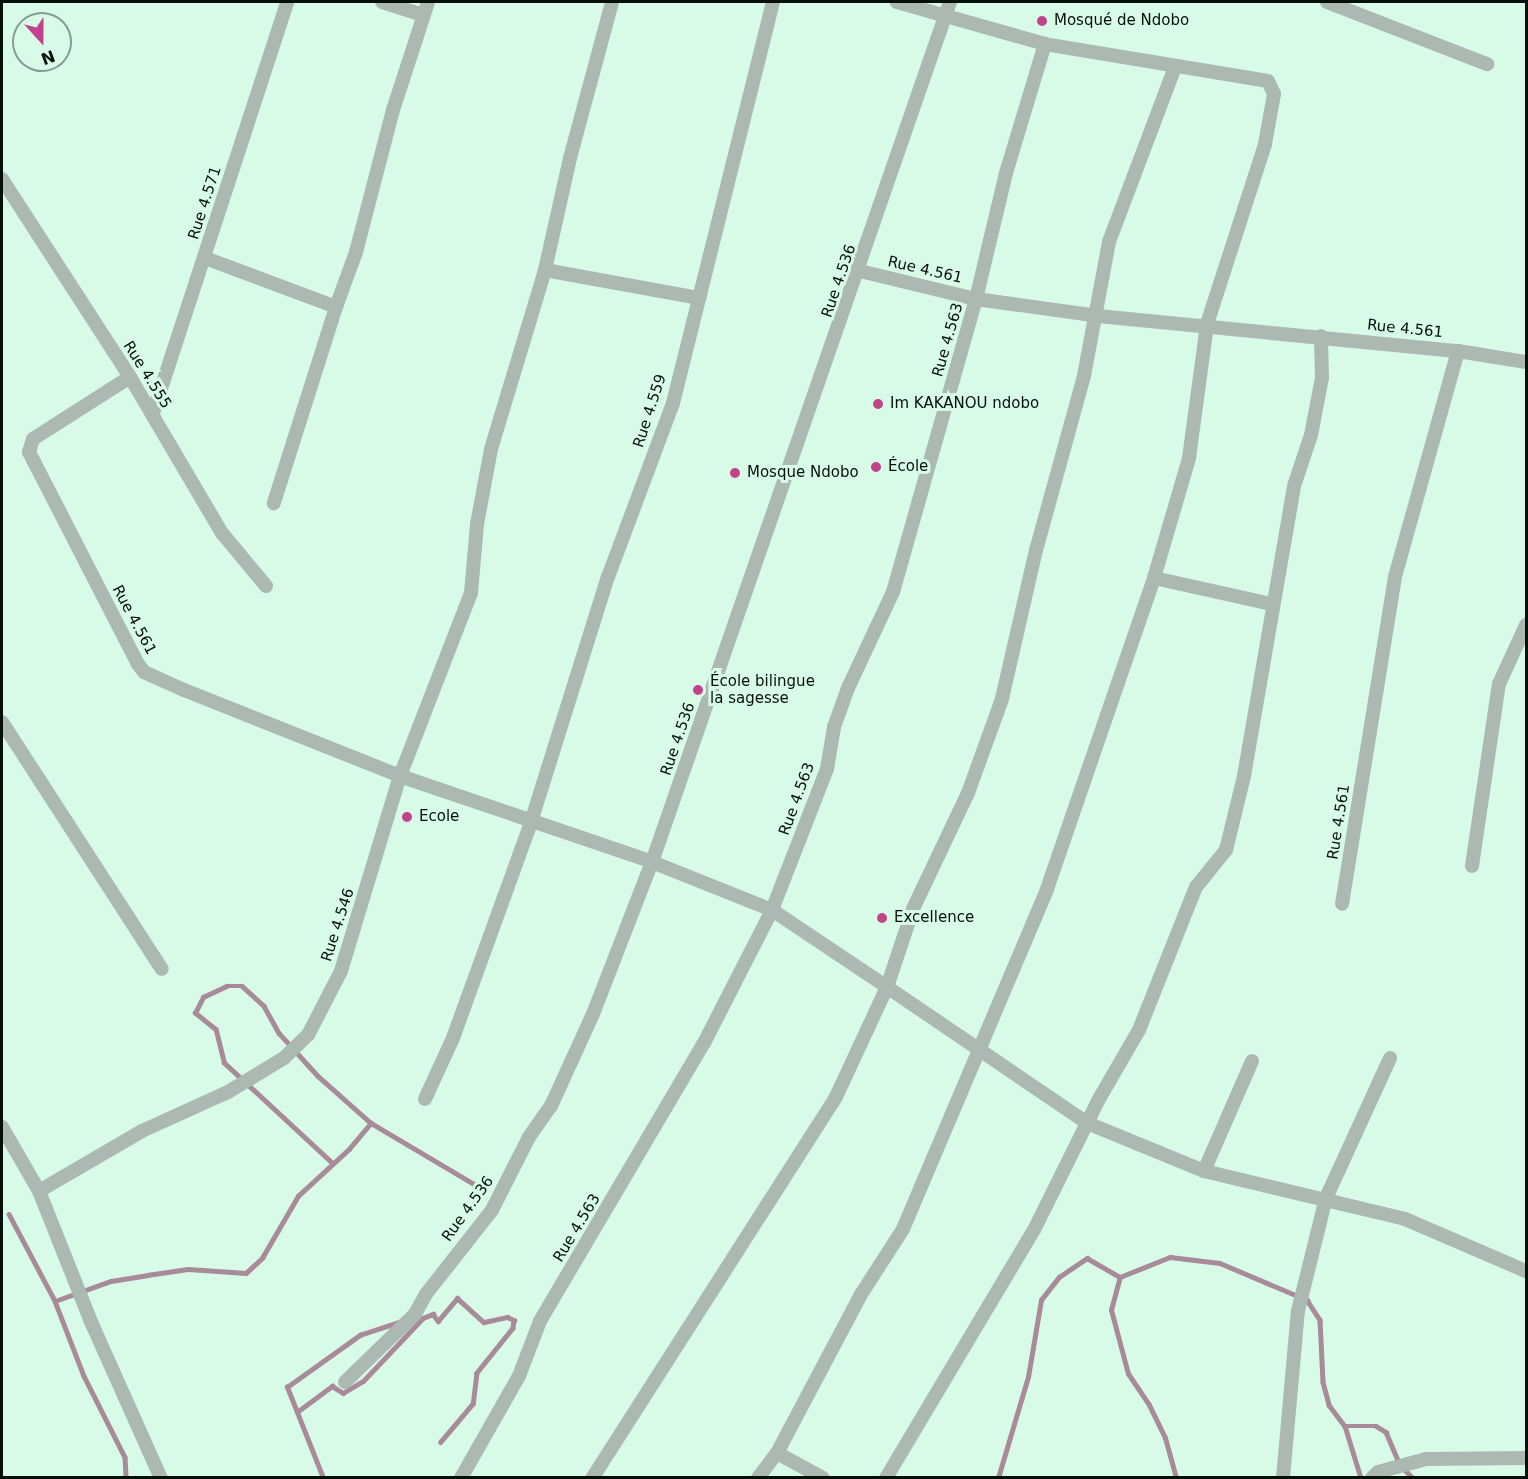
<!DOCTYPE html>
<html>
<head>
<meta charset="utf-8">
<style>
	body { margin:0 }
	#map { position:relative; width:1528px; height:1479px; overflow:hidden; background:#d8fbe7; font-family:"DejaVu Sans",sans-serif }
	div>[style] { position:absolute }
	.stream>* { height:4.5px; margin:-2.25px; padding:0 2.25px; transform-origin:2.25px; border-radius:2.25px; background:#a88a98 }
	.street>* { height:14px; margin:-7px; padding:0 7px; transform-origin:7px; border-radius:7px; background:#acb9b2 }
	.dots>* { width:16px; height:16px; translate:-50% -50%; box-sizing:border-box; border:3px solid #d8fbe7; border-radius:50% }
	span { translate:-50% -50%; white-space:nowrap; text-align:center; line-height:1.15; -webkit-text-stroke:6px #d8fbe7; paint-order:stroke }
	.poi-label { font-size:15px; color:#05100a }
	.left { translate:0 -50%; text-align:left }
	.street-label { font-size:15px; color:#05100a }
	.frame { position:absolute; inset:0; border:3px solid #05100a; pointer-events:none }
	.north { position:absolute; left:12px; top:12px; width:60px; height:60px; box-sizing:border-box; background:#d8fbe7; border:2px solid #849d8f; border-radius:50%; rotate:159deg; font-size:16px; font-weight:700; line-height:24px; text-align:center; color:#05100a }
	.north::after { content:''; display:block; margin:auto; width:21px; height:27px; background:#c2428b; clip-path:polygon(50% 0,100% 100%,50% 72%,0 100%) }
</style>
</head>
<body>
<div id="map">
	<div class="stream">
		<i style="left:332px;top:1163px;width:147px;rotate:-137.2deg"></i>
		<i style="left:224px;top:1063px;width:34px;rotate:-104deg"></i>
		<i style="left:216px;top:1030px;width:27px;rotate:-141deg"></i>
		<i style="left:195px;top:1013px;width:18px;rotate:-63deg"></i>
		<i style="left:203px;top:997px;width:26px;rotate:-25deg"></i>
		<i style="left:227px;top:986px;width:15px"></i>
		<i style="left:242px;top:986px;width:30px;rotate:42deg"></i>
		<i style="left:264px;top:1006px;width:31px;rotate:61deg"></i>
		<i style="left:279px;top:1033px;width:58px;rotate:47.8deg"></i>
		<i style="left:318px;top:1076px;width:71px;rotate:41.6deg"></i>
		<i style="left:371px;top:1123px;width:120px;rotate:30.6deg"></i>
		<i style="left:9px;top:1214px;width:98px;rotate:62.1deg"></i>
		<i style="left:55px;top:1301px;width:80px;rotate:68.9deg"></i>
		<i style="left:84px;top:1376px;width:91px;rotate:63.2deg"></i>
		<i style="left:125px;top:1457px;width:21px;rotate:87deg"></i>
		<i style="left:55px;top:1301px;width:59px;rotate:-19.7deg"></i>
		<i style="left:111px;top:1281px;width:36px;rotate:-9deg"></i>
		<i style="left:147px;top:1275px;width:41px;rotate:-8.3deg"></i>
		<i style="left:188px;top:1269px;width:58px;rotate:3.9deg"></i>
		<i style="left:246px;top:1273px;width:22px;rotate:-43deg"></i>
		<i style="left:262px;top:1258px;width:72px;rotate:-59.9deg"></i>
		<i style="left:298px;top:1196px;width:69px;rotate:-42.7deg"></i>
		<i style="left:349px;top:1149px;width:34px;rotate:-50deg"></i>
		<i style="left:297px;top:1412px;width:44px;rotate:-36.6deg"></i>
		<i style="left:332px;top:1386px;width:13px;rotate:32deg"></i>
		<i style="left:343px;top:1393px;width:23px;rotate:-31deg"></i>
		<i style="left:363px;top:1381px;width:87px;rotate:-46.4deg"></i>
		<i style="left:423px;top:1318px;width:11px;rotate:-22deg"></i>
		<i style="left:433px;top:1314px;width:9px;rotate:54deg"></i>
		<i style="left:438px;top:1321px;width:30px;rotate:-50deg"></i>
		<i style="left:457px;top:1298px;width:36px;rotate:42deg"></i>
		<i style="left:484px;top:1322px;width:24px;rotate:-12deg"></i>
		<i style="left:507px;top:1317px;width:8px;rotate:23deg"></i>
		<i style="left:514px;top:1320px;width:8px;rotate:97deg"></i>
		<i style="left:513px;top:1328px;width:58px;rotate:128.7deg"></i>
		<i style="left:477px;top:1373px;width:31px;rotate:97deg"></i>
		<i style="left:473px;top:1404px;width:50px;rotate:130.1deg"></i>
		<i style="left:1345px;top:1426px;width:31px"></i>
		<i style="left:1376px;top:1426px;width:12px;rotate:31deg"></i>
		<i style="left:1386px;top:1432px;width:36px;rotate:67deg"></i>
		<i style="left:1400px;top:1465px;width:18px;rotate:45deg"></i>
		<i style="left:323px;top:1478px;width:98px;rotate:-111.6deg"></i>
		<i style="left:287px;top:1387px;width:90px;rotate:-35.5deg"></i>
		<i style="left:360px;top:1335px;width:41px;rotate:-18.4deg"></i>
		<i style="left:998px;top:1478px;width:105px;rotate:-73.5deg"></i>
		<i style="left:1028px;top:1377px;width:78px;rotate:-80.4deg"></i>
		<i style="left:1041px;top:1300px;width:29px;rotate:-52deg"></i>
		<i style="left:1059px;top:1277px;width:34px;rotate:-34deg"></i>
		<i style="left:1087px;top:1258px;width:38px;rotate:30deg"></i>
		<i style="left:1176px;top:1478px;width:41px;rotate:-105.4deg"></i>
		<i style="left:1165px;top:1438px;width:37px;rotate:-116deg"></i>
		<i style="left:1149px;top:1405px;width:37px;rotate:-124deg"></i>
		<i style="left:1128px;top:1374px;width:66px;rotate:-104.9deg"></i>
		<i style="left:1111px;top:1310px;width:34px;rotate:-75deg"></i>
		<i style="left:1120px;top:1277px;width:54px;rotate:-21.8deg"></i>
		<i style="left:1170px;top:1257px;width:50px;rotate:6.8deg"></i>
		<i style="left:1220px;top:1263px;width:95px;rotate:23deg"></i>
		<i style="left:1307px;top:1300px;width:24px;rotate:57deg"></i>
		<i style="left:1320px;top:1320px;width:62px;rotate:87.2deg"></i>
		<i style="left:1323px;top:1382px;width:24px;rotate:75deg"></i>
		<i style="left:1329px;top:1405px;width:26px;rotate:53deg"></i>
		<i style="left:1345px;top:1426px;width:54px;rotate:72.9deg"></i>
	</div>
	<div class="street">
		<i style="left:382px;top:2px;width:43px;rotate:17.6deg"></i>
		<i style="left:1327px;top:2px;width:172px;rotate:21.2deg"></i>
		<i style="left:1175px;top:67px;width:187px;rotate:110.7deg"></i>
		<i style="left:1109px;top:242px;width:136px;rotate:100.6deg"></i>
		<i style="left:1084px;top:376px;width:180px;rotate:105.4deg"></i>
		<i style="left:1036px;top:550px;width:153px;rotate:102.9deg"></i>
		<i style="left:1002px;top:699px;width:100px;rotate:109.9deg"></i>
		<i style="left:968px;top:793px;width:128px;rotate:115.4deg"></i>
		<i style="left:913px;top:909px;width:82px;rotate:108.4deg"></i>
		<i style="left:887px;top:987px;width:242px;rotate:34.2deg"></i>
		<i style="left:1087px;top:1123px;width:126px;rotate:22.3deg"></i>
		<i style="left:1204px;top:1171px;width:207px;rotate:13.4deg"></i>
		<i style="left:1405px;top:1219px;width:132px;rotate:23.3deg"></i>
		<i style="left:2px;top:179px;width:236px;rotate:57.1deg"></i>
		<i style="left:130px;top:377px;width:181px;rotate:59.5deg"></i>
		<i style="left:222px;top:533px;width:69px;rotate:50.3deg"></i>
		<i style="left:205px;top:258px;width:140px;rotate:20.5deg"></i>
		<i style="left:336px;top:307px;width:206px;rotate:107.6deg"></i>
		<i style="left:545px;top:270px;width:157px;rotate:10.3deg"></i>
		<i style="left:860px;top:271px;width:119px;rotate:13.6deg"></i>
		<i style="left:976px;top:299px;width:123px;rotate:7.9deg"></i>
		<i style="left:1098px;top:316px;width:362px;rotate:5.6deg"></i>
		<i style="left:1458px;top:351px;width:235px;rotate:105.6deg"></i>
		<i style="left:1395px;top:577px;width:331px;rotate:99.2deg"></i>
		<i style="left:336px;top:307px;width:59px;rotate:-70deg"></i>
		<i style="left:356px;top:252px;width:147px;rotate:-75.4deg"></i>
		<i style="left:393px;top:110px;width:114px;rotate:-72deg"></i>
		<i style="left:1458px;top:351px;width:69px;rotate:9.2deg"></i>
		<i style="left:130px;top:377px;width:115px;rotate:147.4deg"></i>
		<i style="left:33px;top:439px;width:14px;rotate:107deg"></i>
		<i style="left:29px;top:452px;width:238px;rotate:62.8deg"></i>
		<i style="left:138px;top:664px;width:10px;rotate:53deg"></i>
		<i style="left:144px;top:672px;width:44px;rotate:24.2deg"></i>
		<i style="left:184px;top:690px;width:232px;rotate:21.7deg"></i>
		<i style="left:400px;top:776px;width:196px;rotate:-68.8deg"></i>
		<i style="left:471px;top:593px;width:69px;rotate:-85deg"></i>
		<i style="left:477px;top:524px;width:76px;rotate:-79.4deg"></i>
		<i style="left:491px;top:449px;width:187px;rotate:-73.2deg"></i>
		<i style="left:545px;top:270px;width:115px;rotate:-77.4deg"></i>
		<i style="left:570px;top:158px;width:162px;rotate:-74.9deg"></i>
		<i style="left:153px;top:413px;width:432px;rotate:-71.9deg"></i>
		<i style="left:1154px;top:578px;width:120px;rotate:12.5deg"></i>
		<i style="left:2px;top:722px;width:294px;rotate:57.1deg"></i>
		<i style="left:1472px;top:866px;width:184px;rotate:-81.6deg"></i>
		<i style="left:1499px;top:684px;width:65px;rotate:-65.4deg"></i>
		<i style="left:425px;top:1099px;width:67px;rotate:-65.3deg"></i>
		<i style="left:453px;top:1038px;width:230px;rotate:-70.1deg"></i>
		<i style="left:531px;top:822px;width:257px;rotate:-72.6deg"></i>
		<i style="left:608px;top:577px;width:186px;rotate:-69.5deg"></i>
		<i style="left:673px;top:403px;width:413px;rotate:-76deg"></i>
		<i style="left:2px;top:1127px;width:74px;rotate:60deg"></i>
		<i style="left:39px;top:1191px;width:143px;rotate:68.3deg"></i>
		<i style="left:92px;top:1324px;width:169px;rotate:65.9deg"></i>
		<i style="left:1204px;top:1171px;width:120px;rotate:-66.4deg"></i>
		<i style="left:39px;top:1191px;width:119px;rotate:-30.2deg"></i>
		<i style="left:142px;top:1131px;width:94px;rotate:-24.4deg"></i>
		<i style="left:228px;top:1092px;width:66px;rotate:-31.3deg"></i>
		<i style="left:284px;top:1058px;width:33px;rotate:-44deg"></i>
		<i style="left:308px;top:1035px;width:72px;rotate:-62.7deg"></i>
		<i style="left:341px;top:971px;width:204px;rotate:-73.2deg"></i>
		<i style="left:400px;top:776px;width:266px;rotate:18.8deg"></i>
		<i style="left:652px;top:862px;width:129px;rotate:21.8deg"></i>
		<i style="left:772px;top:910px;width:138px;rotate:33.8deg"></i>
		<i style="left:887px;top:987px;width:121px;rotate:114.9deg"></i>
		<i style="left:836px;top:1097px;width:452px;rotate:122.6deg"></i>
		<i style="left:345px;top:1382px;width:98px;rotate:-44.2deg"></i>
		<i style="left:415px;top:1314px;width:23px;rotate:-61deg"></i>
		<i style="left:426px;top:1294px;width:107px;rotate:-51.8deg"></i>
		<i style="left:492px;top:1210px;width:82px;rotate:-63.1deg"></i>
		<i style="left:529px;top:1137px;width:38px;rotate:-55deg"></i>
		<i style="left:551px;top:1106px;width:101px;rotate:-65.5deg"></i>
		<i style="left:593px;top:1014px;width:163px;rotate:-68.8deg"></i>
		<i style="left:652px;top:862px;width:910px;rotate:-70.89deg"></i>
		<i style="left:777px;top:1453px;width:52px;rotate:28.5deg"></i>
		<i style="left:461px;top:1478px;width:117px;rotate:-60.4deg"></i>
		<i style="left:519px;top:1376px;width:59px;rotate:-69.1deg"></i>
		<i style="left:540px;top:1321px;width:323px;rotate:-59.5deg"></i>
		<i style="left:704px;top:1043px;width:149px;rotate:-62.9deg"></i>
		<i style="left:772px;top:910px;width:151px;rotate:-68.7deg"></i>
		<i style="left:827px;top:769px;width:43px;rotate:-80.5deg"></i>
		<i style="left:834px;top:727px;width:41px;rotate:-70.3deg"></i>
		<i style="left:848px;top:688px;width:106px;rotate:-64.9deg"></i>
		<i style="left:893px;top:592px;width:305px;rotate:-74.2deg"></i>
		<i style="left:976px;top:299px;width:130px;rotate:-76.6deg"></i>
		<i style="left:1006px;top:173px;width:135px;rotate:-73.2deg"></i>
		<i style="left:758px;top:1478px;width:31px;rotate:-53deg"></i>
		<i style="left:777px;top:1453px;width:178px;rotate:-62.1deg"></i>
		<i style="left:860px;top:1296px;width:80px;rotate:-57.3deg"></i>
		<i style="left:903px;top:1229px;width:369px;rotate:-67deg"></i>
		<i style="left:1047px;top:889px;width:329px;rotate:-71deg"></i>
		<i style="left:1154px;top:578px;width:125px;rotate:-73.7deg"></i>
		<i style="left:1189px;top:458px;width:135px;rotate:-82.3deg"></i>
		<i style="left:1207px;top:324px;width:189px;rotate:-72.1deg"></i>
		<i style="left:1265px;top:144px;width:51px;rotate:-79.8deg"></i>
		<i style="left:1274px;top:94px;width:14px;rotate:-115deg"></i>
		<i style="left:1268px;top:81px;width:226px;rotate:-170.6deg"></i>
		<i style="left:1045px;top:44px;width:154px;rotate:-164.2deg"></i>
		<i style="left:886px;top:1478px;width:289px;rotate:-59.2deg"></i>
		<i style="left:1034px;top:1230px;width:146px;rotate:-63.6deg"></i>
		<i style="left:1099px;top:1099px;width:80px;rotate:-59.9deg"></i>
		<i style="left:1139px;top:1030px;width:154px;rotate:-68.3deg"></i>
		<i style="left:1196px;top:887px;width:48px;rotate:-51deg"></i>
		<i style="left:1226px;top:850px;width:76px;rotate:-76.3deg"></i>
		<i style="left:1244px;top:776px;width:294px;rotate:-80.2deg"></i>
		<i style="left:1294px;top:486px;width:54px;rotate:-71.6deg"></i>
		<i style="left:1311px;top:435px;width:58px;rotate:-79.1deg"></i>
		<i style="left:1322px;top:378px;width:42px;rotate:-91.4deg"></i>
		<i style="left:1283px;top:1478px;width:168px;rotate:-84.9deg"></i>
		<i style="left:1298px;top:1311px;width:116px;rotate:-76.1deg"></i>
		<i style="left:1326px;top:1198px;width:154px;rotate:-65.4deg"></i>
		<i style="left:1372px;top:1478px;width:8px;rotate:-45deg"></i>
		<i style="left:1378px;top:1472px;width:50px;rotate:-15.2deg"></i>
		<i style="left:1426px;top:1459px;width:100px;rotate:-0.6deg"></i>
	</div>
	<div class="dots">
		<i style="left:1042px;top:21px;background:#c2428b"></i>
		<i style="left:878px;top:404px;background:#c2428b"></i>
		<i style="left:876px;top:467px;background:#c2428b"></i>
		<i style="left:735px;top:473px;background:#c2428b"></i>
		<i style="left:698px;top:690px;background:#c2428b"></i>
		<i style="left:407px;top:817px;background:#c2428b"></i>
		<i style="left:882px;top:918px;background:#c2428b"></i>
	</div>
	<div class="poi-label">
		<span class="left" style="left:1054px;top:21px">Mosqué de Ndobo</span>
		<span class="left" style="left:890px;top:404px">Im KAKANOU ndobo</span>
		<span class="left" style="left:888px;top:467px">École</span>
		<span class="left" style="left:747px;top:473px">Mosque Ndobo</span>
		<span class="left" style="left:710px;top:690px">École bilingue<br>la sagesse</span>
		<span class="left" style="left:419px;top:817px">Ecole</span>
		<span class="left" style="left:894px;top:918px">Excellence</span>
	</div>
	<div class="street-label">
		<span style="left:205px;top:203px;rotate:-72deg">Rue 4.571</span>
		<span style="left:925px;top:270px;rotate:13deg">Rue 4.561</span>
		<span style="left:839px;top:281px;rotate:-71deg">Rue 4.536</span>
		<span style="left:1405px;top:329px;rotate:6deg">Rue 4.561</span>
		<span style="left:948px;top:340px;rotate:-74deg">Rue 4.563</span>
		<span style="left:147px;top:375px;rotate:58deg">Rue 4.555</span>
		<span style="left:650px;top:411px;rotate:-72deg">Rue 4.559</span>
		<span style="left:134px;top:620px;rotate:62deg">Rue 4.561</span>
		<span style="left:678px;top:739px;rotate:-71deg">Rue 4.536</span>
		<span style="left:797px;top:799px;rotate:-70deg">Rue 4.563</span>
		<span style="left:1339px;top:822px;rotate:-81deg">Rue 4.561</span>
		<span style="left:338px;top:925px;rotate:-72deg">Rue 4.546</span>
		<span style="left:468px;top:1209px;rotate:-54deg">Rue 4.536</span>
		<span style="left:577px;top:1228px;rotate:-59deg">Rue 4.563</span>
	</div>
	<div class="frame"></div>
	<div class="north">N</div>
</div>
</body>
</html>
